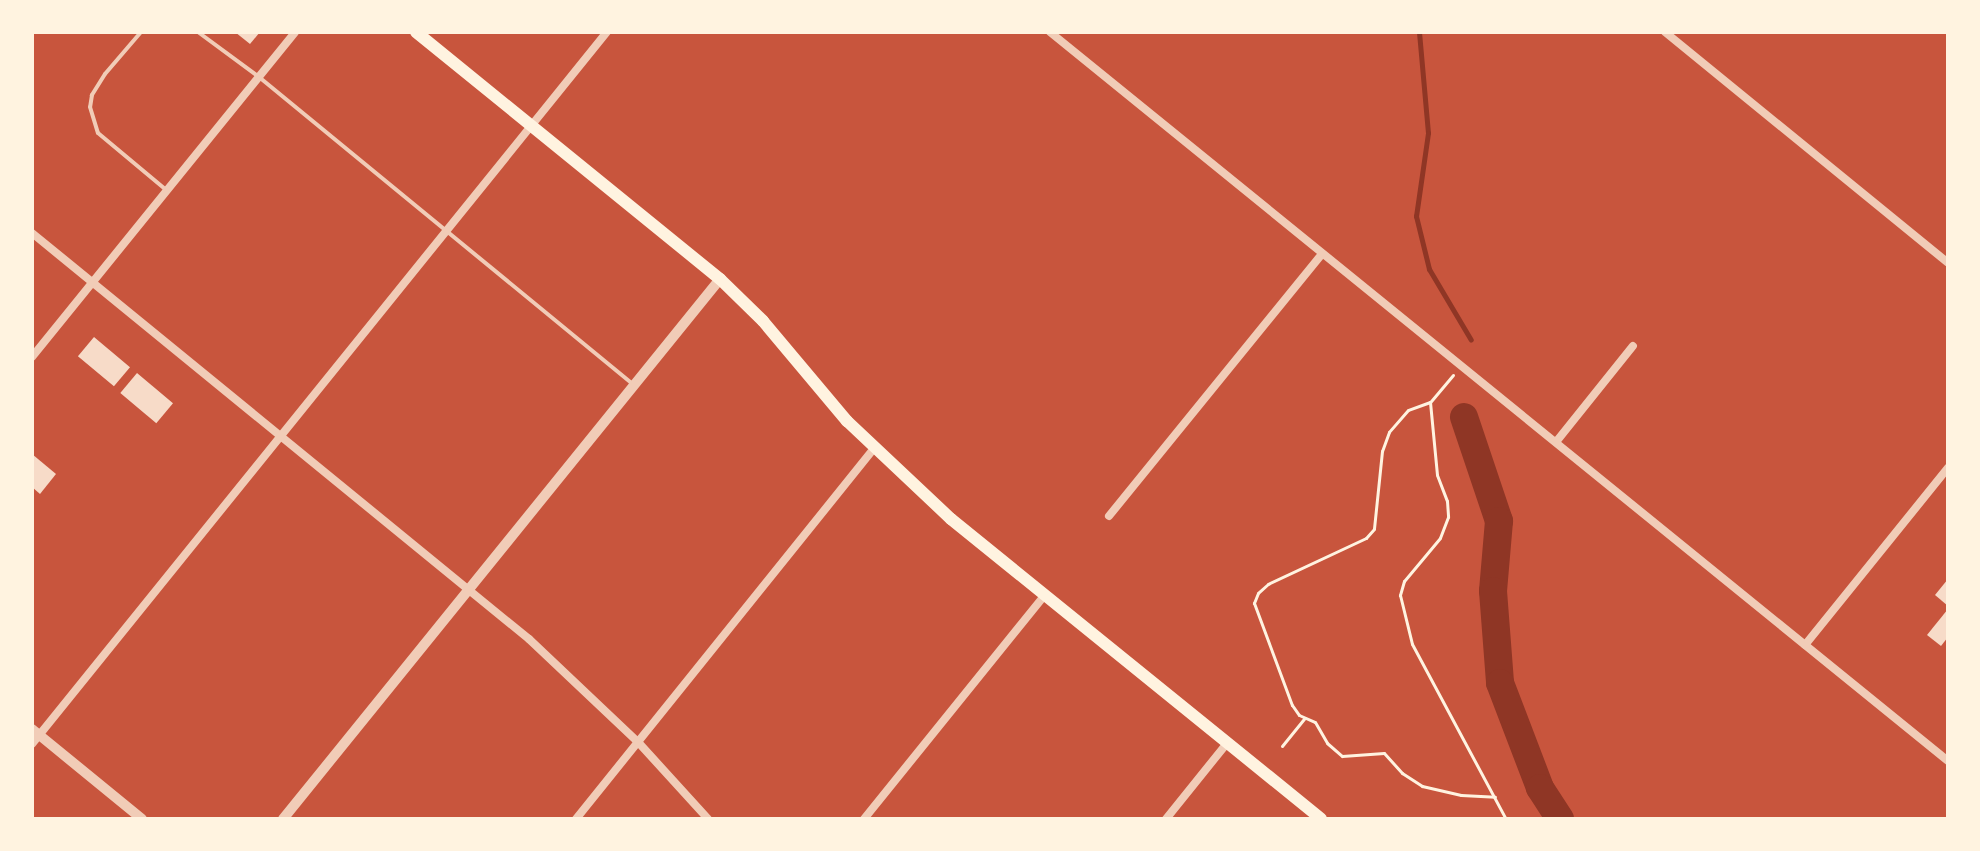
<!DOCTYPE html>
<html>
<head>
<meta charset="utf-8">
<style>
	body { margin:0 }
	#map { position:relative; width:1980px; height:851px; overflow:hidden; background:#c8553d; font-family:Montserrat,sans-serif }
	div>[style] { position:absolute }
	.stream>* { height:5px; margin:-2.5px; padding:0 2.5px; transform-origin:2.5px; border-radius:2.5px; background:#8f3625 }
	.river>* { height:28px; margin:-14px; padding:0 14px; transform-origin:14px; border-radius:14px; background:#8f3625 }
	.building>* { inset:0; background:#f7dbc8; transform-origin:0 0 }
	.path>* { height:3px; margin:-1.5px; padding:0 1.5px; transform-origin:1.5px; border-radius:1.5px; background:#fff3e0 }
	.service>* { height:4px; margin:-2px; padding:0 2px; transform-origin:2px; border-radius:2px; background:#f1ccb7 }
	.minor>* { height:8px; margin:-4px; padding:0 4px; transform-origin:4px; border-radius:4px; background:#f1ccb7 }
	.tertiary>* { height:10px; margin:-5px; padding:0 5px; transform-origin:5px; border-radius:5px; background:#f1ccb7 }
	.primary>* { height:12px; margin:-6px; padding:0 6px; transform-origin:6px; border-radius:6px; background:#fff3e0 }
	span { translate:-50% -50%; white-space:nowrap; text-align:center; line-height:1.15; -webkit-text-stroke:6px #fff3e0; paint-order:stroke }
	.frame { position:absolute; inset:0; border:34px solid #fff3e0; pointer-events:none }
</style>
</head>
<body>
<div id="map">
	<div class="stream">
		<i style="left:1419px;top:32px;width:101px;rotate:84.9deg"></i>
		<i style="left:1428px;top:133px;width:84px;rotate:98.2deg"></i>
		<i style="left:1416px;top:216px;width:55px;rotate:76.2deg"></i>
		<i style="left:1429px;top:269px;width:82px;rotate:59.4deg"></i>
	</div>
	<div class="river">
		<i style="left:1464px;top:417px;width:110px;rotate:71.4deg"></i>
		<i style="left:1499px;top:521px;width:70px;rotate:94.9deg"></i>
		<i style="left:1493px;top:591px;width:92px;rotate:85.6deg"></i>
		<i style="left:1500px;top:683px;width:112px;rotate:69.1deg"></i>
		<i style="left:1540px;top:788px;width:37px;rotate:57deg"></i>
	</div>
	<div class="building">
		<i style="clip-path:polygon(235px 32px,260px 32px,250px 44px)"></i>
		<i style="left:94px;top:337px;width:47px;height:25px;rotate:40deg"></i>
		<i style="left:137px;top:373px;width:47px;height:26px;rotate:40deg"></i>
		<i style="clip-path:polygon(32px 454px,56px 474px,40px 494px,32px 487px)"></i>
		<i style="clip-path:polygon(1948px 579px,1948px 606px,1935px 595px)"></i>
		<i style="clip-path:polygon(1948px 609px,1948px 637px,1941px 646px,1927px 635px)"></i>
	</div>
	<div class="path">
		<i style="left:1453px;top:375px;width:35px;rotate:130deg"></i>
		<i style="left:1430px;top:402px;width:73px;rotate:84.5deg"></i>
		<i style="left:1437px;top:475px;width:28px;rotate:69deg"></i>
		<i style="left:1447px;top:501px;width:16px;rotate:86deg"></i>
		<i style="left:1448px;top:517px;width:22px;rotate:111deg"></i>
		<i style="left:1440px;top:538px;width:56px;rotate:129.9deg"></i>
		<i style="left:1404px;top:581px;width:15px;rotate:106deg"></i>
		<i style="left:1400px;top:595px;width:50px;rotate:76.2deg"></i>
		<i style="left:1412px;top:644px;width:199px;rotate:61.8deg"></i>
		<i style="left:1430px;top:402px;width:23px;rotate:160deg"></i>
		<i style="left:1408px;top:410px;width:29px;rotate:131deg"></i>
		<i style="left:1389px;top:432px;width:20px;rotate:110deg"></i>
		<i style="left:1382px;top:451px;width:78px;rotate:95.9deg"></i>
		<i style="left:1374px;top:529px;width:12px;rotate:132deg"></i>
		<i style="left:1366px;top:538px;width:108px;rotate:154.9deg"></i>
		<i style="left:1268px;top:584px;width:13px;rotate:138deg"></i>
		<i style="left:1258px;top:593px;width:11px;rotate:112deg"></i>
		<i style="left:1254px;top:603px;width:109px;rotate:69.6deg"></i>
		<i style="left:1292px;top:705px;width:12px;rotate:55deg"></i>
		<i style="left:1299px;top:715px;width:17px;rotate:24deg"></i>
		<i style="left:1315px;top:722px;width:24px;rotate:60deg"></i>
		<i style="left:1327px;top:743px;width:20px;rotate:41deg"></i>
		<i style="left:1342px;top:756px;width:42px;rotate:-4.1deg"></i>
		<i style="left:1384px;top:753px;width:27px;rotate:48deg"></i>
		<i style="left:1402px;top:773px;width:24px;rotate:33deg"></i>
		<i style="left:1422px;top:786px;width:40px;rotate:13deg"></i>
		<i style="left:1461px;top:795px;width:34px;rotate:3deg"></i>
		<i style="left:1282px;top:746px;width:36px;rotate:-51deg"></i>
	</div>
	<div class="service">
		<i style="left:141px;top:32px;width:55px;rotate:130.6deg"></i>
		<i style="left:105px;top:74px;width:25px;rotate:122deg"></i>
		<i style="left:92px;top:95px;width:12px;rotate:99deg"></i>
		<i style="left:90px;top:107px;width:27px;rotate:73deg"></i>
		<i style="left:98px;top:133px;width:87px;rotate:39.9deg"></i>
		<i style="left:198px;top:32px;width:76px;rotate:36.4deg"></i>
		<i style="left:259px;top:77px;width:482px;rotate:39.4deg"></i>
	</div>
	<div class="minor">
		<i style="left:1050px;top:32px;width:1157px;rotate:39.07deg"></i>
		<i style="left:1665px;top:32px;width:365px;rotate:39.2deg"></i>
		<i style="left:32px;top:233px;width:642px;rotate:39.25deg"></i>
		<i style="left:529px;top:639px;width:150px;rotate:43.4deg"></i>
		<i style="left:638px;top:742px;width:104px;rotate:47.7deg"></i>
		<i style="left:32px;top:357px;width:418px;rotate:-51deg"></i>
		<i style="left:1556px;top:442px;width:123px;rotate:-51.3deg"></i>
		<i style="left:1109px;top:516px;width:338px;rotate:-50.9deg"></i>
		<i style="left:1805px;top:645px;width:228px;rotate:-51.1deg"></i>
		<i style="left:32px;top:744px;width:915px;rotate:-51.08deg"></i>
		<i style="left:576px;top:819px;width:476px;rotate:-51.2deg"></i>
		<i style="left:864px;top:819px;width:287px;rotate:-51.1deg"></i>
		<i style="left:1166px;top:819px;width:97px;rotate:-51.2deg"></i>
	</div>
	<div class="tertiary">
		<i style="left:32px;top:729px;width:142px;rotate:39.3deg"></i>
		<i style="left:283px;top:819px;width:695px;rotate:-51.02deg"></i>
	</div>
	<div class="primary">
		<i style="left:416px;top:32px;width:392px;rotate:39.1deg"></i>
		<i style="left:720px;top:279px;width:60px;rotate:44.3deg"></i>
		<i style="left:763px;top:321px;width:131px;rotate:50deg"></i>
		<i style="left:847px;top:421px;width:143px;rotate:43.3deg"></i>
		<i style="left:951px;top:519px;width:476px;rotate:39deg"></i>
	</div>
	<div class="frame"></div>
</div>
</body>
</html>
